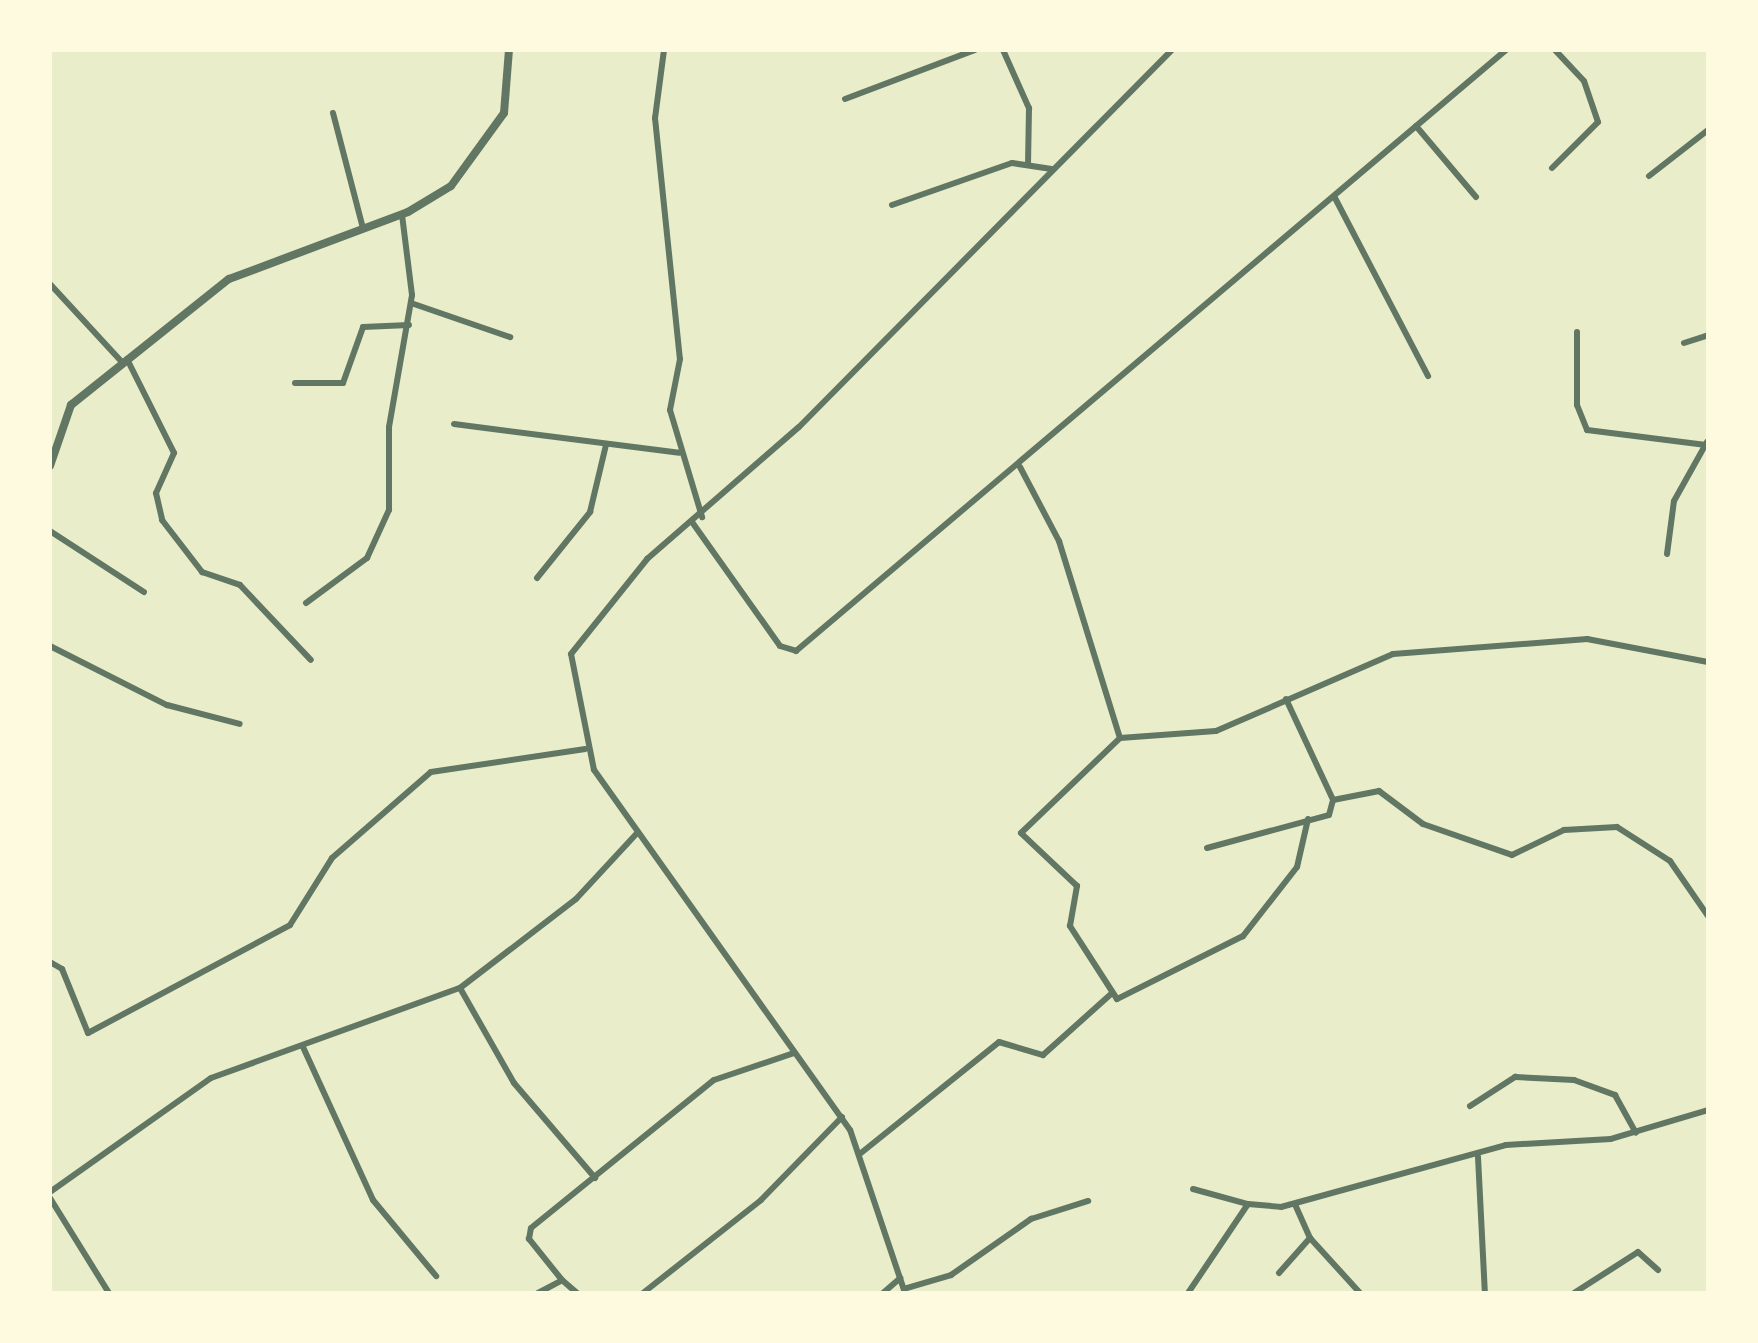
<!DOCTYPE html>
<html>
<head>
<meta charset="utf-8">
<style>
	body { margin:0 }
	#map { position:relative; width:1758px; height:1343px; overflow:hidden; background:#e9edc9; font-family:"Fira Sans",sans-serif }
	div>[style] { position:absolute }
	.minor>* { height:6px; margin:-3px; padding:0 3px; transform-origin:3px; border-radius:3px; background:#617663 }
	.tertiary>* { height:8px; margin:-4px; padding:0 4px; transform-origin:4px; border-radius:4px; background:#617663 }
	span { translate:-50% -50%; white-space:nowrap; text-align:center; line-height:1.15; -webkit-text-stroke:9px #fefae0; paint-order:stroke }
	.frame { position:absolute; inset:0; border:52px solid #fefae0; pointer-events:none }
</style>
</head>
<body>
<div id="map">
	<div class="minor">
		<i style="left:664px;top:50px;width:69px;rotate:97.5deg"></i>
		<i style="left:655px;top:118px;width:242px;rotate:84.1deg"></i>
		<i style="left:680px;top:359px;width:52px;rotate:101.1deg"></i>
		<i style="left:670px;top:410px;width:112px;rotate:73.3deg"></i>
		<i style="left:1003px;top:50px;width:64px;rotate:65.9deg"></i>
		<i style="left:1029px;top:108px;width:55px;rotate:91deg"></i>
		<i style="left:845px;top:99px;width:139px;rotate:-20.7deg"></i>
		<i style="left:333px;top:113px;width:119px;rotate:75.4deg"></i>
		<i style="left:1416px;top:126px;width:93px;rotate:49.8deg"></i>
		<i style="left:1552px;top:168px;width:65px;rotate:-45deg"></i>
		<i style="left:1598px;top:122px;width:43px;rotate:-108.9deg"></i>
		<i style="left:1584px;top:81px;width:42px;rotate:-133.1deg"></i>
		<i style="left:1649px;top:176px;width:75px;rotate:-37.9deg"></i>
		<i style="left:1335px;top:198px;width:201px;rotate:62.4deg"></i>
		<i style="left:892px;top:205px;width:127px;rotate:-19.3deg"></i>
		<i style="left:1012px;top:163px;width:40px;rotate:8.5deg"></i>
		<i style="left:50px;top:284px;width:105px;rotate:47.3deg"></i>
		<i style="left:411px;top:303px;width:105px;rotate:19deg"></i>
		<i style="left:1577px;top:332px;width:73px;rotate:90deg"></i>
		<i style="left:1577px;top:405px;width:27px;rotate:68deg"></i>
		<i style="left:1587px;top:430px;width:120px;rotate:7.2deg"></i>
		<i style="left:1684px;top:343px;width:25px;rotate:-18deg"></i>
		<i style="left:127px;top:359px;width:105px;rotate:63.4deg"></i>
		<i style="left:174px;top:453px;width:44px;rotate:114.2deg"></i>
		<i style="left:156px;top:493px;width:28px;rotate:77deg"></i>
		<i style="left:162px;top:520px;width:66px;rotate:52.4deg"></i>
		<i style="left:202px;top:572px;width:40px;rotate:18.9deg"></i>
		<i style="left:240px;top:585px;width:103px;rotate:46.6deg"></i>
		<i style="left:295px;top:383px;width:48px"></i>
		<i style="left:343px;top:383px;width:59px;rotate:-70.3deg"></i>
		<i style="left:363px;top:327px;width:46px;rotate:-2.5deg"></i>
		<i style="left:454px;top:424px;width:227px;rotate:7.3deg"></i>
		<i style="left:1020px;top:467px;width:84px;rotate:62.2deg"></i>
		<i style="left:1059px;top:541px;width:206px;rotate:72.8deg"></i>
		<i style="left:692px;top:522px;width:152px;rotate:54.6deg"></i>
		<i style="left:780px;top:646px;width:17px;rotate:17deg"></i>
		<i style="left:796px;top:651px;width:930px;rotate:-40.25deg"></i>
		<i style="left:50px;top:531px;width:112px;rotate:33deg"></i>
		<i style="left:1667px;top:554px;width:53px;rotate:-82.5deg"></i>
		<i style="left:1674px;top:501px;width:68px;rotate:-60.8deg"></i>
		<i style="left:537px;top:578px;width:85px;rotate:-51.2deg"></i>
		<i style="left:590px;top:512px;width:69px;rotate:-76.6deg"></i>
		<i style="left:306px;top:603px;width:76px;rotate:-36.4deg"></i>
		<i style="left:367px;top:558px;width:53px;rotate:-65.4deg"></i>
		<i style="left:389px;top:510px;width:83px;rotate:-90deg"></i>
		<i style="left:389px;top:427px;width:134px;rotate:-80.1deg"></i>
		<i style="left:412px;top:295px;width:81px;rotate:-97.1deg"></i>
		<i style="left:50px;top:646px;width:131px;rotate:26.8deg"></i>
		<i style="left:167px;top:705px;width:75px;rotate:14.6deg"></i>
		<i style="left:1286px;top:699px;width:111px;rotate:65deg"></i>
		<i style="left:1333px;top:800px;width:47px;rotate:-11.1deg"></i>
		<i style="left:1379px;top:791px;width:55px;rotate:36.9deg"></i>
		<i style="left:1423px;top:824px;width:94px;rotate:19.2deg"></i>
		<i style="left:1512px;top:855px;width:58px;rotate:-25.7deg"></i>
		<i style="left:1564px;top:830px;width:53px;rotate:-3.2deg"></i>
		<i style="left:1617px;top:827px;width:63px;rotate:32.7deg"></i>
		<i style="left:1670px;top:861px;width:67px;rotate:55.4deg"></i>
		<i style="left:1308px;top:819px;width:49px;rotate:102.9deg"></i>
		<i style="left:1297px;top:867px;width:88px;rotate:128deg"></i>
		<i style="left:1243px;top:936px;width:141px;rotate:153.4deg"></i>
		<i style="left:1117px;top:999px;width:87px;rotate:-122.8deg"></i>
		<i style="left:1070px;top:926px;width:41px;rotate:-80.1deg"></i>
		<i style="left:1077px;top:886px;width:77px;rotate:-136.6deg"></i>
		<i style="left:1021px;top:833px;width:137px;rotate:-43.8deg"></i>
		<i style="left:1120px;top:738px;width:96px;rotate:-4.2deg"></i>
		<i style="left:1216px;top:731px;width:193px;rotate:-23.5deg"></i>
		<i style="left:1393px;top:654px;width:195px;rotate:-4.4deg"></i>
		<i style="left:1587px;top:639px;width:123px;rotate:10.8deg"></i>
		<i style="left:1207px;top:848px;width:126px;rotate:-15.1deg"></i>
		<i style="left:1329px;top:815px;width:16px;rotate:-75deg"></i>
		<i style="left:50px;top:962px;width:14px;rotate:30deg"></i>
		<i style="left:62px;top:969px;width:69px;rotate:67.9deg"></i>
		<i style="left:88px;top:1033px;width:229px;rotate:-28.1deg"></i>
		<i style="left:290px;top:925px;width:79px;rotate:-57.9deg"></i>
		<i style="left:332px;top:858px;width:131px;rotate:-41deg"></i>
		<i style="left:431px;top:772px;width:156px;rotate:-8.5deg"></i>
		<i style="left:460px;top:988px;width:109px;rotate:60.4deg"></i>
		<i style="left:514px;top:1083px;width:125px;rotate:49.5deg"></i>
		<i style="left:303px;top:1047px;width:168px;rotate:65.4deg"></i>
		<i style="left:373px;top:1200px;width:99px;rotate:50.3deg"></i>
		<i style="left:1470px;top:1106px;width:54px;rotate:-32.8deg"></i>
		<i style="left:1515px;top:1077px;width:59px;rotate:2.9deg"></i>
		<i style="left:1574px;top:1080px;width:44px;rotate:20.1deg"></i>
		<i style="left:1615px;top:1095px;width:43px;rotate:61.1deg"></i>
		<i style="left:861px;top:1153px;width:177px;rotate:-38.8deg"></i>
		<i style="left:999px;top:1042px;width:46px;rotate:16.5deg"></i>
		<i style="left:1043px;top:1055px;width:91px;rotate:-41.9deg"></i>
		<i style="left:1478px;top:1157px;width:136px;rotate:87.1deg"></i>
		<i style="left:1193px;top:1189px;width:57px;rotate:15.3deg"></i>
		<i style="left:50px;top:1192px;width:197px;rotate:-35.3deg"></i>
		<i style="left:211px;top:1078px;width:265px;rotate:-19.9deg"></i>
		<i style="left:460px;top:988px;width:146px;rotate:-37.5deg"></i>
		<i style="left:576px;top:899px;width:91px;rotate:-47.2deg"></i>
		<i style="left:50px;top:1198px;width:112px;rotate:58.2deg"></i>
		<i style="left:1310px;top:1238px;width:74px;rotate:47.7deg"></i>
		<i style="left:1279px;top:1273px;width:47px;rotate:-48.5deg"></i>
		<i style="left:1310px;top:1238px;width:37px;rotate:-114deg"></i>
		<i style="left:562px;top:1280px;width:53px;rotate:-128.8deg"></i>
		<i style="left:529px;top:1239px;width:11px;rotate:-80deg"></i>
		<i style="left:531px;top:1228px;width:235px;rotate:-39deg"></i>
		<i style="left:714px;top:1080px;width:84px;rotate:-18.6deg"></i>
		<i style="left:904px;top:1289px;width:49px;rotate:-16.6deg"></i>
		<i style="left:951px;top:1275px;width:98px;rotate:-35deg"></i>
		<i style="left:1031px;top:1219px;width:60px;rotate:-17.5deg"></i>
		<i style="left:538px;top:1293px;width:27px;rotate:-28deg"></i>
		<i style="left:562px;top:1280px;width:20px;rotate:41deg"></i>
		<i style="left:643px;top:1293px;width:150px;rotate:-38.2deg"></i>
		<i style="left:761px;top:1200px;width:116px;rotate:-45.7deg"></i>
		<i style="left:883px;top:1293px;width:23px;rotate:-41deg"></i>
		<i style="left:905px;top:1293px;width:172px;rotate:-108.6deg"></i>
		<i style="left:850px;top:1130px;width:442px;rotate:-125.4deg"></i>
		<i style="left:594px;top:770px;width:118px;rotate:-101.2deg"></i>
		<i style="left:571px;top:654px;width:122px;rotate:-51.3deg"></i>
		<i style="left:647px;top:559px;width:201px;rotate:-41deg"></i>
		<i style="left:799px;top:427px;width:530px;rotate:-45.31deg"></i>
		<i style="left:1188px;top:1293px;width:107px;rotate:-56deg"></i>
		<i style="left:1248px;top:1204px;width:33px;rotate:5deg"></i>
		<i style="left:1281px;top:1207px;width:233px;rotate:-15.4deg"></i>
		<i style="left:1506px;top:1145px;width:105px;rotate:-3.3deg"></i>
		<i style="left:1611px;top:1139px;width:101px;rotate:-16.6deg"></i>
		<i style="left:1574px;top:1293px;width:76px;rotate:-32.6deg"></i>
		<i style="left:1638px;top:1252px;width:27px;rotate:42deg"></i>
	</div>
	<div class="tertiary">
		<i style="left:50px;top:466px;width:65px;rotate:-71deg"></i>
		<i style="left:71px;top:405px;width:202px;rotate:-38.6deg"></i>
		<i style="left:229px;top:279px;width:191px;rotate:-20.5deg"></i>
		<i style="left:408px;top:212px;width:50px;rotate:-31.2deg"></i>
		<i style="left:451px;top:186px;width:90px;rotate:-54deg"></i>
		<i style="left:504px;top:113px;width:63px;rotate:-85.5deg"></i>
	</div>
	<div class="frame"></div>
</div>
</body>
</html>
